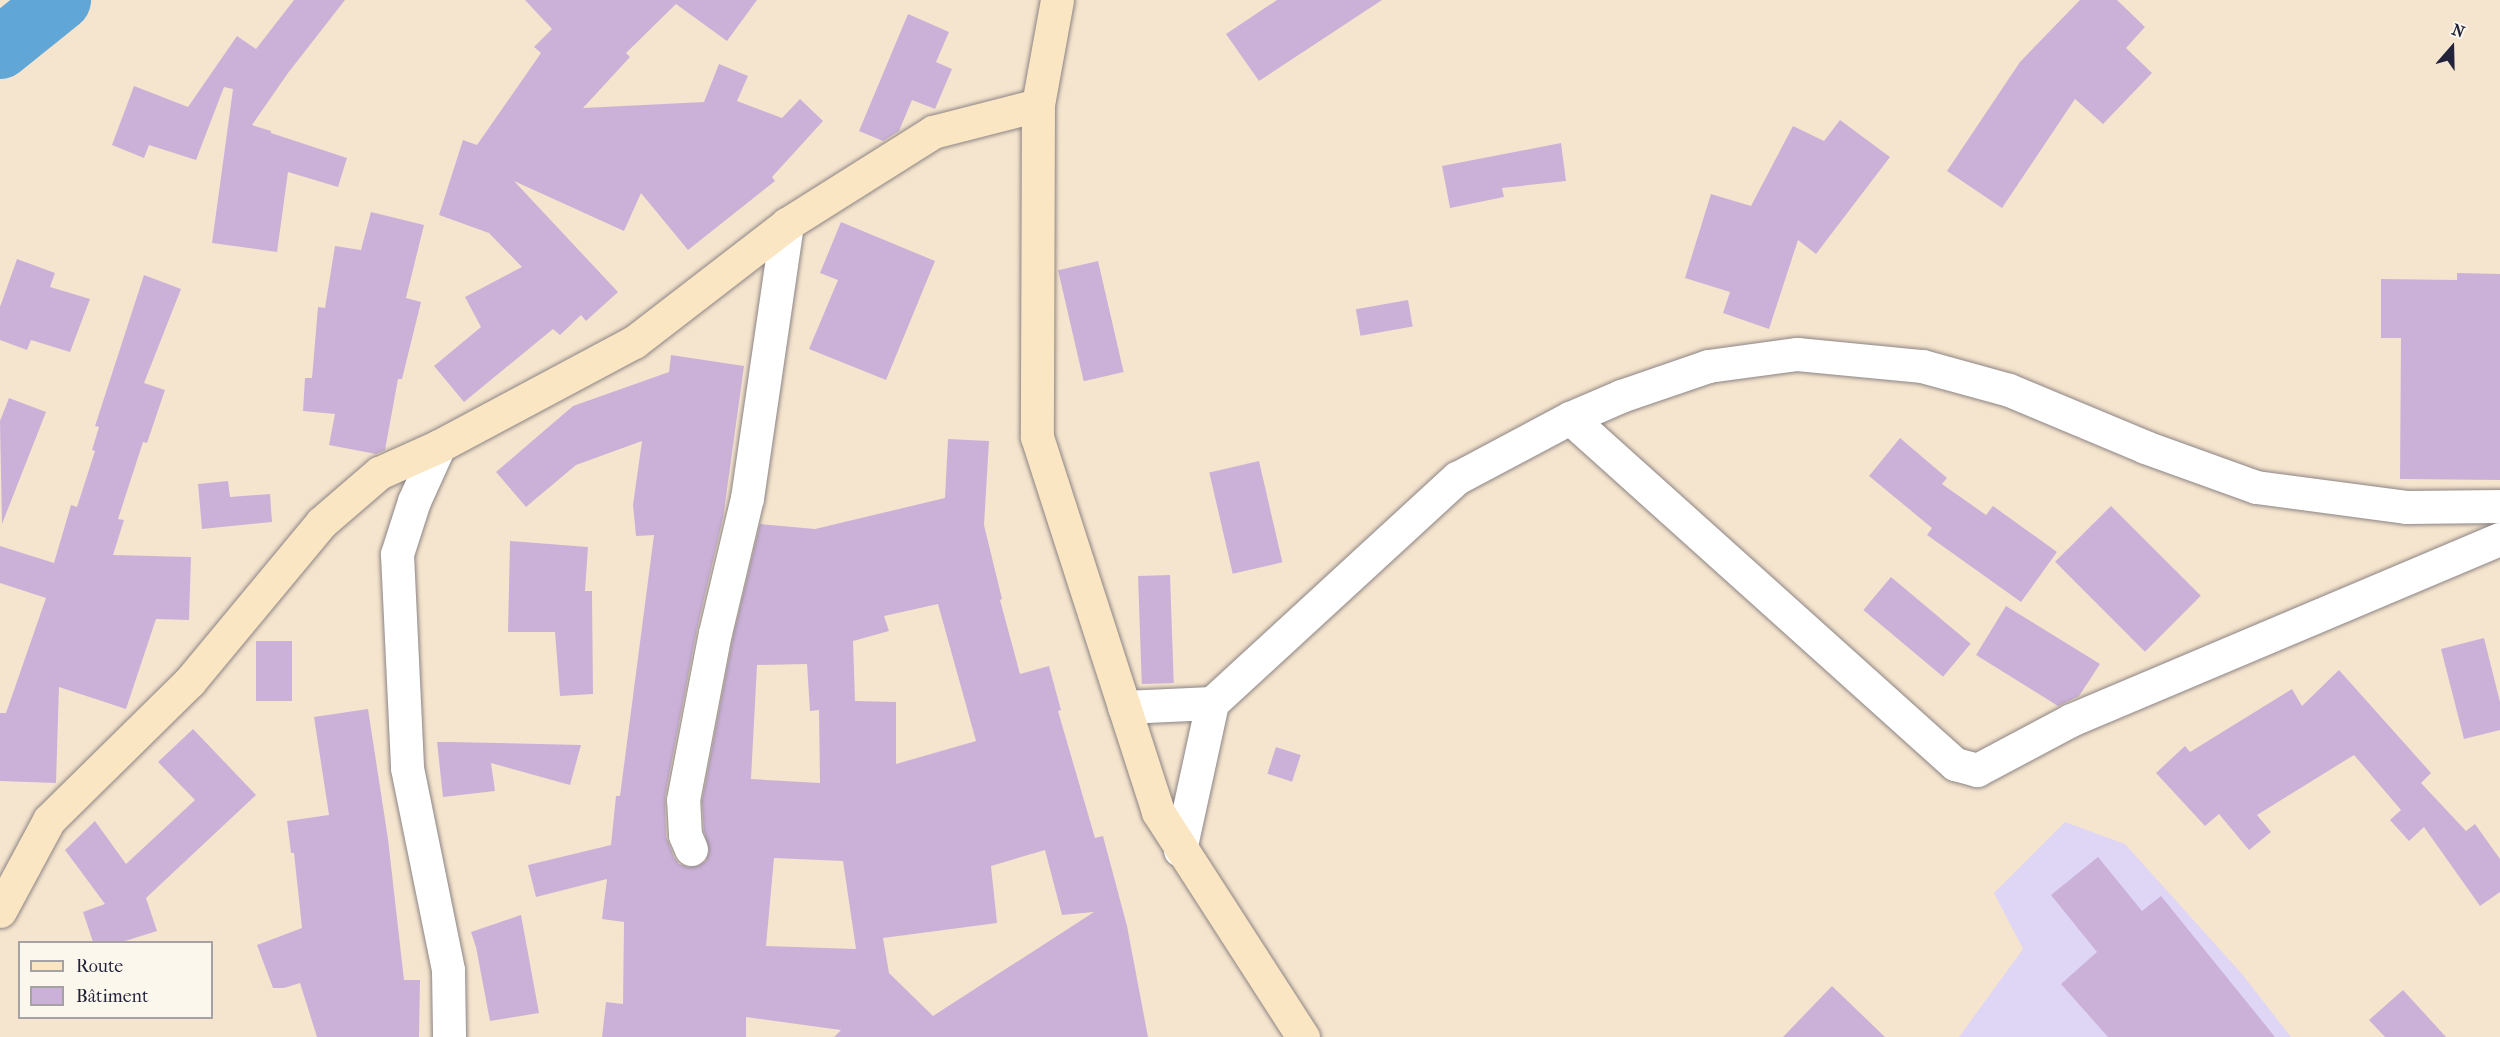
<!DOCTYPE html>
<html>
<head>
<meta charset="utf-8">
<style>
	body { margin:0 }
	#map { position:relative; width:2500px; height:1037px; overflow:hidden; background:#f6e5ce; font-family:"IM FELL French Canon",serif }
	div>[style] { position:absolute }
	.built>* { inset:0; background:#dfd5f5 }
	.river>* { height:62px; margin:-31px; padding:0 31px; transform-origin:31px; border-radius:31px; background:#60a7d7 }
	.building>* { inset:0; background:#cbb1d8; transform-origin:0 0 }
	.roads { filter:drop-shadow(0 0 2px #8c8484) drop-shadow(0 0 2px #8c8484) }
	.street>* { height:33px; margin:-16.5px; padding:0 16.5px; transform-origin:16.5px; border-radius:16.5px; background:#fff }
	.secondary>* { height:33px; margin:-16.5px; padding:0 16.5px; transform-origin:16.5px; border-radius:16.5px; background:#fbe6c4 }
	span { translate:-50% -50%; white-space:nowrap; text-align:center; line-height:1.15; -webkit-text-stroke:5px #fbf7ec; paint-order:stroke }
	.legend { position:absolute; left:18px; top:941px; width:195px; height:78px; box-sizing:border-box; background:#fbf7ec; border:2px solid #a4a2a5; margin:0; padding:8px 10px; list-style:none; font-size:18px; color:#22223b }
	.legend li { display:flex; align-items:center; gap:12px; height:30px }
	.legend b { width:30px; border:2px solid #a4a2a5 }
	.north { position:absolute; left:2422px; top:18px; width:60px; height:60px; -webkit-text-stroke:4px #fbf7ec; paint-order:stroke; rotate:20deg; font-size:16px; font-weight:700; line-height:24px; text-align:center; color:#22223b }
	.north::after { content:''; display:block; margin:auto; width:21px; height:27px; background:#22223b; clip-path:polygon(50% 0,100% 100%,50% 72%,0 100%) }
</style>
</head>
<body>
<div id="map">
	<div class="built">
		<i style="clip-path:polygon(2065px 822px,2125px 844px,2242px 974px,2291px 1037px,1959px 1037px,2023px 949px,1994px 893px)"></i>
	</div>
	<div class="river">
		<i style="left:0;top:48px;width:77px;rotate:-38.7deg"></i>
	</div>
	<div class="building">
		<i style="clip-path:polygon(294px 0,345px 0,288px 73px,252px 125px,271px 131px,271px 133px,347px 158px,338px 187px,288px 172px,277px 252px,212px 243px,233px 89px,224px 87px,196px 160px,149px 145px,144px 158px,112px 145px,134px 86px,188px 107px,237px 36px,256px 49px)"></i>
		<i style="clip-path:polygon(525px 0,757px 0,727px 41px,676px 4px,626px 53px,630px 57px,583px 108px,704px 102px,719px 64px,748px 76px,737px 101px,782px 118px,800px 99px,823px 121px,772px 177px,775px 181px,688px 250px,641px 193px,624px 231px,514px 181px,618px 292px,586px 321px,581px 315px,560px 335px,553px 329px,464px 402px,434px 366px,481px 327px,465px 297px,522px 267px,489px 233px,439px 215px,463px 140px,477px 145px,541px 53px,534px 47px,552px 29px)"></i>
		<i style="clip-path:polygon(1277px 0,1382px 0,1259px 81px,1226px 34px)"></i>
		<i style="clip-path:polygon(2080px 0,2117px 0,2145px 27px,2126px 48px,2152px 73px,2103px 124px,2075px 99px,2002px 208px,1947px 171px,2020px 62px)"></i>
		<i style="clip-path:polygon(908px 14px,949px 32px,936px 62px,952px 69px,935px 109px,912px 100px,899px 131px,883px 141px,859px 131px)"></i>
		<i style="clip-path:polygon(1840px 120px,1890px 157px,1816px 254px,1798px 240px,1769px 329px,1723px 313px,1730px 292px,1685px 278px,1711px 194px,1751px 206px,1793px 126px,1824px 141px)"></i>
		<i style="clip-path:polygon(1561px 143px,1566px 181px,1502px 188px,1504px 197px,1450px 208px,1442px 166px)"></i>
		<i style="clip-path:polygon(371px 212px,424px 225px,406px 298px,421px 302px,402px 379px,398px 379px,385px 450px,376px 454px,329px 445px,335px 414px,303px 411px,305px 378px,312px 378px,318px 307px,325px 308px,335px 246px,361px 250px)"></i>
		<i style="clip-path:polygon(841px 222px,935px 261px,886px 380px,809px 349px,838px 280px,820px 273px)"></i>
		<i style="clip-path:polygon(17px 259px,55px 273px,50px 287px,90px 299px,70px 352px,31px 340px,27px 350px,0 340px,0 307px)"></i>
		<i style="left:1098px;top:261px;width:114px;height:41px;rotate:77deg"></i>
		<i style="clip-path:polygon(2457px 273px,2500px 274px,2500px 480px,2400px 479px,2401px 338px,2381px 338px,2381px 279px,2457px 280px)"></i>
		<i style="clip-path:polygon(144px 275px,181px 289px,144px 383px,165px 390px,147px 443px,143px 442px,118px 519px,124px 520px,113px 555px,191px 557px,189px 620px,156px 619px,126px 709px,59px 687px,56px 783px,0 781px,0 713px,6px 713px,46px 598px,0 583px,0 546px,54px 563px,71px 505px,77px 507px,95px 451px,92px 450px,99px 427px,95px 426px)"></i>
		<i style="left:1408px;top:300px;width:27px;height:53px;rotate:80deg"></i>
		<i style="clip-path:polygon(evenodd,671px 355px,744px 366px,723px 518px,697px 629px,665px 797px,666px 836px,674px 857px,679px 864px,688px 867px,698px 866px,706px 861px,709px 852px,704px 831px,702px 801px,733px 637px,760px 524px,815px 529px,945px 498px,948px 439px,989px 441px,984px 525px,1002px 599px,1000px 600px,1020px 674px,1049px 666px,1061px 710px,1058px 711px,1095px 838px,1103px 836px,1127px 926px,1148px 1037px,834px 1037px,841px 1030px,746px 1017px,746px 1037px,602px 1037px,606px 1002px,623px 1004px,624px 922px,602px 919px,607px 879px,536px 897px,528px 865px,611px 845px,616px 796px,620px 796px,654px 535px,636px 536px,633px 505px,642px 441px,576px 465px,526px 507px,496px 472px,573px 406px,669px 372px,671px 355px,938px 604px,976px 741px,896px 764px,896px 702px,855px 701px,853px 641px,889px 631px,884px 616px,938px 604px,671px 355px,807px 664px,810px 711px,819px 710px,820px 783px,751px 779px,757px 665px,807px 664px,671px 355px,1045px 850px,1062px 915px,1094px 912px,933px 1016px,889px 973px,883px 938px,997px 923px,991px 866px,1045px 850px,671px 355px,774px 858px,843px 861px,856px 949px,766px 946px,774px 858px)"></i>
		<i style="clip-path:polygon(9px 398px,46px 412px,2px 524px,0 421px)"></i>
		<i style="clip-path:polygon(1900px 438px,1947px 478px,1942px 484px,1986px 515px,1993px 506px,2057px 552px,2021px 602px,1927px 535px,1932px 528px,1869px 476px)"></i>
		<i style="left:1259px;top:461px;width:104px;height:51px;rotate:77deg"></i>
		<i style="clip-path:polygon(228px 481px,230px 497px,270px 494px,272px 522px,202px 529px,198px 484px)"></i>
		<i style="left:2111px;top:506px;width:127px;height:79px;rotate:45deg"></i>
		<i style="clip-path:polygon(510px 541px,588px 547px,585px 591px,592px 591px,593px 694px,560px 696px,555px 632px,508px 632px)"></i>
		<i style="left:1170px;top:575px;width:108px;height:32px;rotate:88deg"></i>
		<i style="left:1891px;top:577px;width:104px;height:43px;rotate:40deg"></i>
		<i style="clip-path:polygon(2006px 606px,2100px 664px,2079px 696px,2058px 706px,1976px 655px)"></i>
		<i style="clip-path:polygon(2484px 638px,2500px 702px,2500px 730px,2464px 739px,2441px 649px)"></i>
		<i style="left:256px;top:641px;width:36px;height:60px"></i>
		<i style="clip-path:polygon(2339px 670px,2431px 773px,2421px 783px,2466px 831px,2475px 824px,2500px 859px,2500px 892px,2480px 906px,2424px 827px,2409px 841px,2390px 820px,2401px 810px,2354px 755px,2257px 815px,2271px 832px,2249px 850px,2219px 814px,2205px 826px,2156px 773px,2185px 746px,2190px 752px,2292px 689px,2302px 706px)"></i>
		<i style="clip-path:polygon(368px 709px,388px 839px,404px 980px,420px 980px,419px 1037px,317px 1037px,300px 983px,284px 988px,273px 988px,257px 945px,302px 928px,294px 853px,291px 853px,287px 821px,329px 815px,314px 717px)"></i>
		<i style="clip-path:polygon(193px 729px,256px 795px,146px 898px,157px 931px,122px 942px,93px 942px,83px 912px,105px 904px,65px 850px,95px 821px,126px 864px,195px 800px,158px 762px)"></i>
		<i style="clip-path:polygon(437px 742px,450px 742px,581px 745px,570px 785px,491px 763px,495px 791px,443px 797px)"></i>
		<i style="left:1276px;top:747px;width:26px;height:28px;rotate:18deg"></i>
		<i style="clip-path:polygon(2098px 857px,2142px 911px,2161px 896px,2275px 1037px,2108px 1037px,2061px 984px,2097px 952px,2051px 895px)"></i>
		<i style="clip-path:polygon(521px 915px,539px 1013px,490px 1021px,476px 947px,471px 932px)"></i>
		<i style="clip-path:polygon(1832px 986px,1885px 1037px,1783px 1037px)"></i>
		<i style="clip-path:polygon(2403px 990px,2446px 1037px,2385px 1037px,2369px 1020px)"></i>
	</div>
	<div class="roads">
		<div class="street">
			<i style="left:1570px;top:418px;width:518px;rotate:41.95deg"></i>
			<i style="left:1955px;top:764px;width:23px;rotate:15deg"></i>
			<i style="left:1977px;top:770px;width:106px;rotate:-28deg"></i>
			<i style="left:2071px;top:720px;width:466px;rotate:-22.9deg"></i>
			<i style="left:439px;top:446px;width:60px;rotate:114.4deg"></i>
			<i style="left:414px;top:501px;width:56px;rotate:107.8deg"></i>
			<i style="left:397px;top:554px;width:214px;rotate:87.3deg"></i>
			<i style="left:407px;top:768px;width:206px;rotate:78.5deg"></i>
			<i style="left:448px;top:970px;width:67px;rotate:89.1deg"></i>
			<i style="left:1124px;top:707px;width:88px;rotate:-2.6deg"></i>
			<i style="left:691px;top:849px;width:15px;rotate:-113deg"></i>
			<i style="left:685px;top:835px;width:35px;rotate:-93deg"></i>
			<i style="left:683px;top:800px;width:170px;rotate:-79.2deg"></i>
			<i style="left:715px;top:633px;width:139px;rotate:-76.7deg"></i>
			<i style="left:747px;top:498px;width:277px;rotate:-81.7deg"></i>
			<i style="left:1180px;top:850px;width:150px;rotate:-77.7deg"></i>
			<i style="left:1212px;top:703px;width:333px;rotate:-42.6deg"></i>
			<i style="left:1457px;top:478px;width:128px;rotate:-28deg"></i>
			<i style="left:1570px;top:418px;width:56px;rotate:-23.3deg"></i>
			<i style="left:1621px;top:396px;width:92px;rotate:-19deg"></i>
			<i style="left:1708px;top:366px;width:90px;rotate:-7.7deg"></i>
			<i style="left:1797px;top:354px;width:126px;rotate:5.5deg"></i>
			<i style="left:1922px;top:366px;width:90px;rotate:15.4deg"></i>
			<i style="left:2009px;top:390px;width:147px;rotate:22.7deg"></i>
			<i style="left:2145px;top:447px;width:118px;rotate:19.8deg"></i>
			<i style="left:2256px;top:487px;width:151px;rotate:7.6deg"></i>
			<i style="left:2406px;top:507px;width:94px;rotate:-0.6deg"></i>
		</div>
		<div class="secondary">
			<i style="left:1057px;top:0;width:107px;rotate:100.3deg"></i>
			<i style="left:1038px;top:105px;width:332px;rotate:90.2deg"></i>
			<i style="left:1037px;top:437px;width:394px;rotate:72.1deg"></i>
			<i style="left:1158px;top:812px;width:268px;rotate:57.2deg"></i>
			<i style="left:0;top:911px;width:103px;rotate:-61.7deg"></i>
			<i style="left:49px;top:820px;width:198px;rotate:-44.6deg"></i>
			<i style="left:190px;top:681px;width:205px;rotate:-50.3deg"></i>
			<i style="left:321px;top:523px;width:77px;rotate:-40.8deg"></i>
			<i style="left:379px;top:473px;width:66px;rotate:-24.2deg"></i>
			<i style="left:439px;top:446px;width:221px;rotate:-28.1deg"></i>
			<i style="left:634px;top:342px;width:193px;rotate:-37.6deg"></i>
			<i style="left:787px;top:224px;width:173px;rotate:-32.2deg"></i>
			<i style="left:933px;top:132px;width:108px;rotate:-14.4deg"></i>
		</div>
	</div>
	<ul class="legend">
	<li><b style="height:8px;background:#fbe6c4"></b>Route</li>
	<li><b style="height:16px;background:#cbb1d8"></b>Bâtiment</li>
	</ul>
	<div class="north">N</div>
</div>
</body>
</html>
